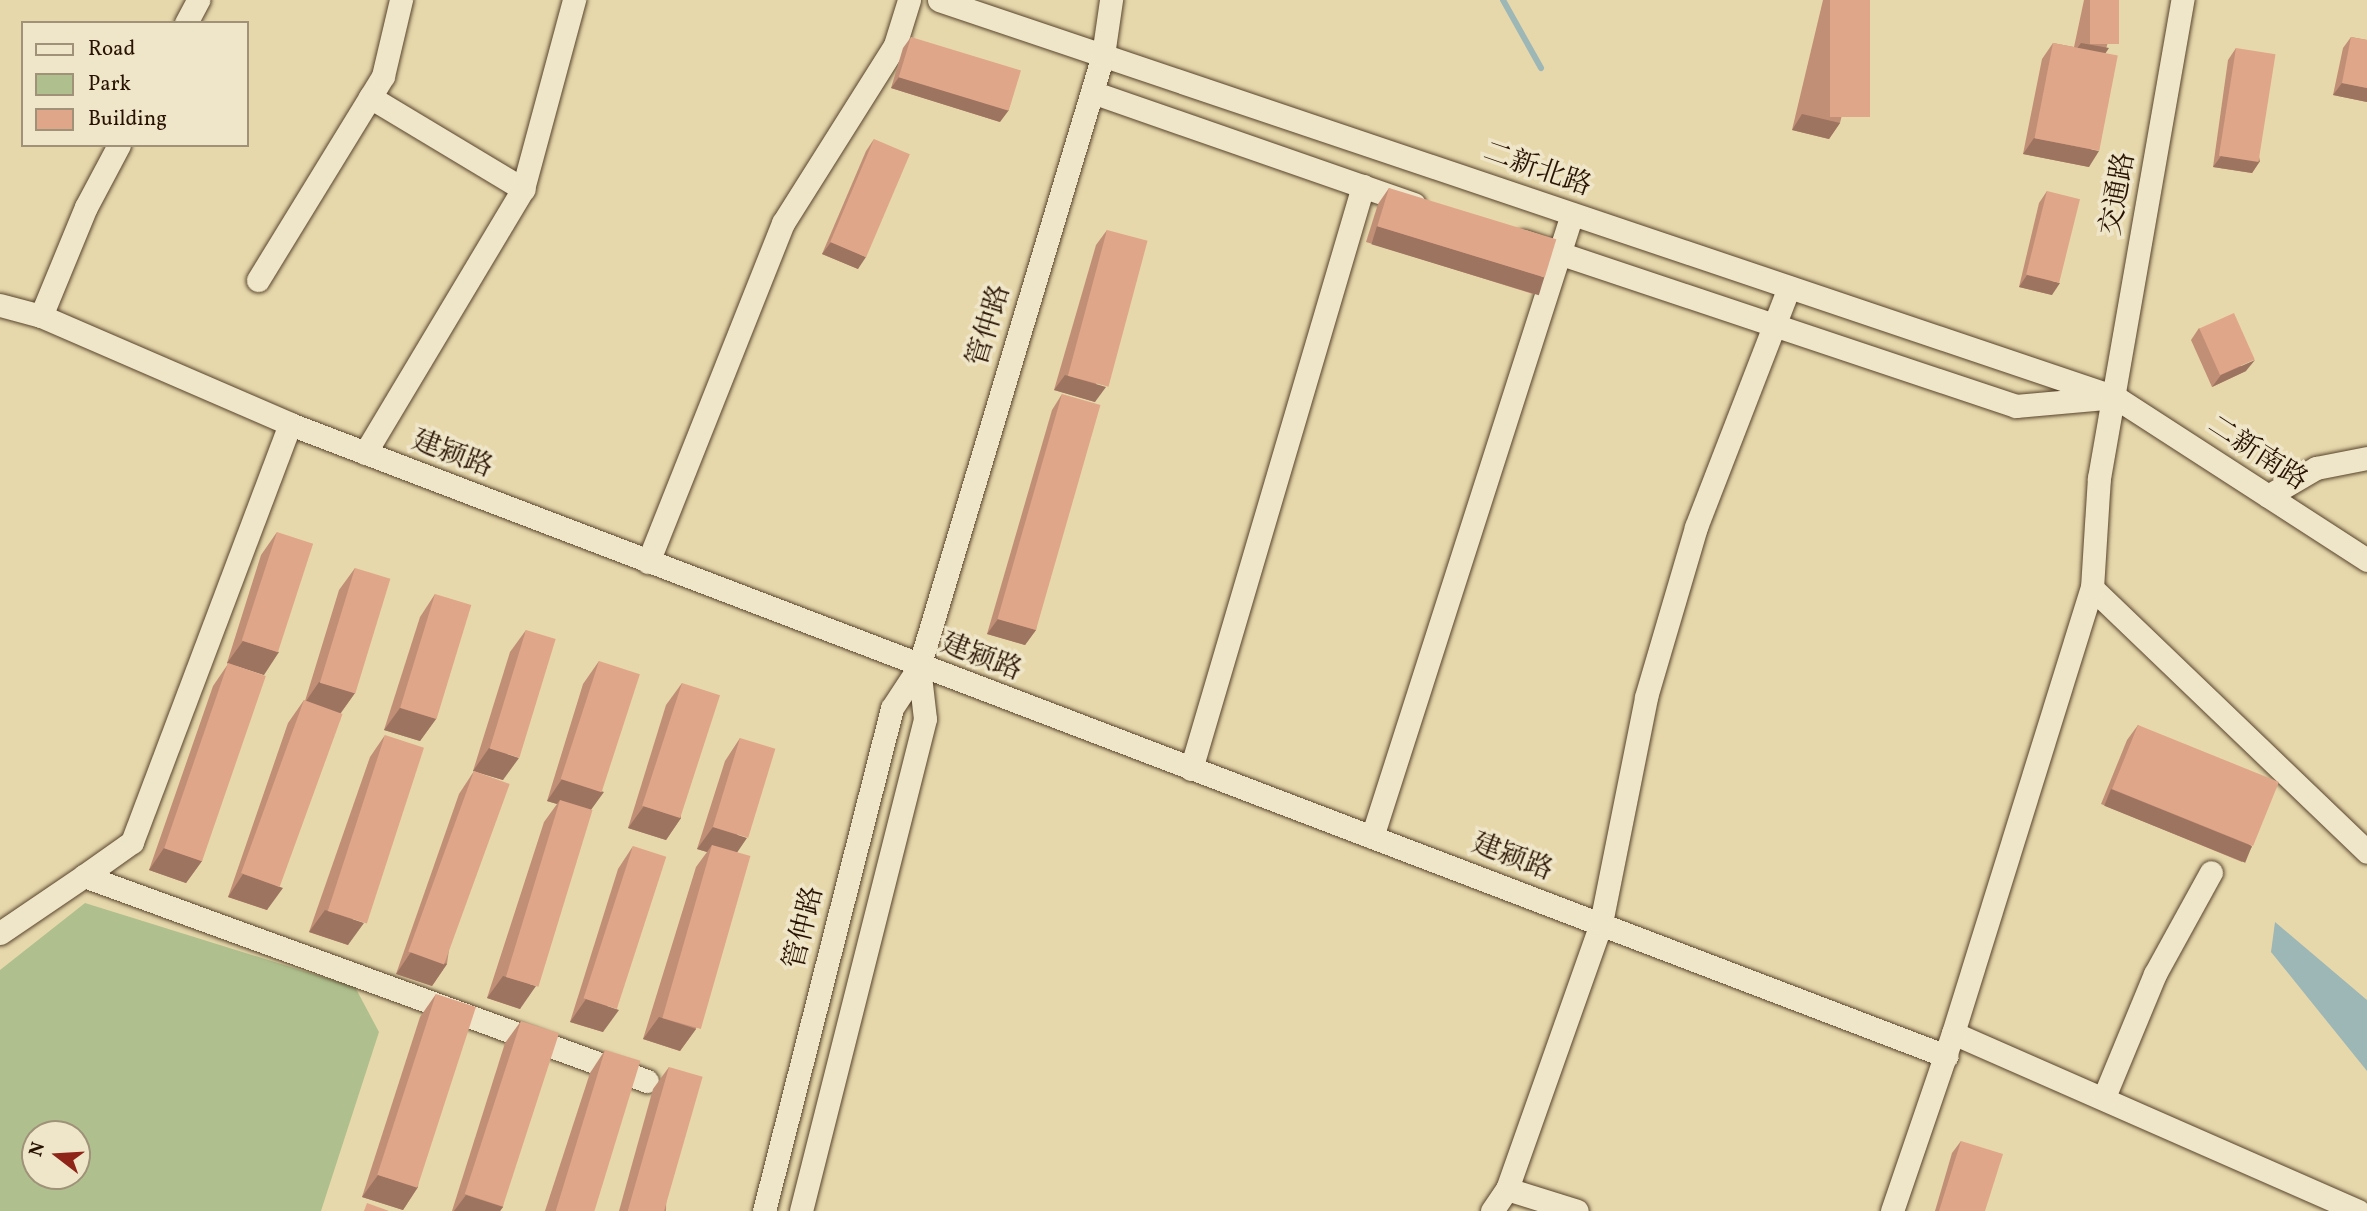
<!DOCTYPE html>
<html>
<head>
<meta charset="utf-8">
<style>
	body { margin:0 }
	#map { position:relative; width:2367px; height:1211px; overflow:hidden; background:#e7d8ac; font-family:Vollkorn,"Noto Serif SC",serif }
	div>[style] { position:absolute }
	.green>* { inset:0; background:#afc08e }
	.water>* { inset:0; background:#9cb7b6 }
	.stream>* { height:6px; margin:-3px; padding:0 3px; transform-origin:3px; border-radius:3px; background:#9cb7b6 }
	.roads { filter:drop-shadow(0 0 2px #58442c) drop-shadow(0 0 2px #58442c) }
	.minor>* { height:23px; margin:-11.5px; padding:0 11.5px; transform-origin:11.5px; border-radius:11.5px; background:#efe6c9 }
	.wall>* { inset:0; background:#c18f76 }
	.shaded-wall>* { inset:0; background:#9d7460; transform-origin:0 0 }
	.building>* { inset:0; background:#e0a689; transform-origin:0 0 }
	span { translate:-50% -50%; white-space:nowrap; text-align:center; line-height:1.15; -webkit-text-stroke:7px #efe6c9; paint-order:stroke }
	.street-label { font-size:28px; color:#281302 }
	.legend { position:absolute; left:21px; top:21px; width:228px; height:126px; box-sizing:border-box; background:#efe6c9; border:2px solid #9f9279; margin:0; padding:9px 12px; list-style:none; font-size:21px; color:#281302 }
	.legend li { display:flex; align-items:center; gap:14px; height:35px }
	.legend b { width:35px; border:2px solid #9f9279 }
	.north { position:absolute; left:21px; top:1120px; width:70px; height:70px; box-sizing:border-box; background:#efe6c9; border:2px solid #9f9279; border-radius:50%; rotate:287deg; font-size:19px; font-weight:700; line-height:28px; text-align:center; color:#281302 }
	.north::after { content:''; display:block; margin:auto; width:24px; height:32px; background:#8f2418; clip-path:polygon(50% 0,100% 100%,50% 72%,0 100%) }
</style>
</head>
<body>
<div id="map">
	<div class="green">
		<i style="clip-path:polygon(evenodd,85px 903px,355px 987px,379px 1032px,321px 1211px,0 1211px,0 970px,85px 903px,35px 1134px,77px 1134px,77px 1176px,35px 1176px,35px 1134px)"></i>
	</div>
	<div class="water">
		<i style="clip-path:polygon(2275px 922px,2367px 1000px,2367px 1071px,2271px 952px)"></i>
	</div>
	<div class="stream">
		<i style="left:1503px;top:0;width:78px;rotate:60.8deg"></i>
	</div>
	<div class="roads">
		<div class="minor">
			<i style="left:939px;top:0;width:1241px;rotate:18.65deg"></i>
			<i style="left:2115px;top:397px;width:300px;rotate:32.9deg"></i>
			<i style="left:186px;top:23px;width:26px;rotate:-62deg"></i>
			<i style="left:1092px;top:92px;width:341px;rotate:19.2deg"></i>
			<i style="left:370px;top:97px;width:179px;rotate:31deg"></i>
			<i style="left:1523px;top:241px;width:520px;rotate:18.5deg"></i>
			<i style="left:2016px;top:406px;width:89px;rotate:-5.1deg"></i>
			<i style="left:258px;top:280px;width:239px;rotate:-58.5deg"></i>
			<i style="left:383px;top:76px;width:78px;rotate:-76.7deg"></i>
			<i style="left:0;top:305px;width:42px;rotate:15deg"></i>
			<i style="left:41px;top:316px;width:271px;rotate:23.4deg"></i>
			<i style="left:290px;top:424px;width:1773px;rotate:20.89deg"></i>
			<i style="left:41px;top:316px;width:118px;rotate:-67.6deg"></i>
			<i style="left:86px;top:207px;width:70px;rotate:-62deg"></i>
			<i style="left:365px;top:453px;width:308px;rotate:-59.1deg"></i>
			<i style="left:523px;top:189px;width:196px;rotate:-74.9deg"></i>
			<i style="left:2268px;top:496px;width:56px;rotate:-30.3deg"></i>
			<i style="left:2316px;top:468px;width:52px;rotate:-11.1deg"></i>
			<i style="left:648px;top:562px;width:365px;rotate:-68.3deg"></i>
			<i style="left:783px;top:223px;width:210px;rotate:-57.8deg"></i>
			<i style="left:895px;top:45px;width:47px;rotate:-72.7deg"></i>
			<i style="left:2092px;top:588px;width:381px;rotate:43.8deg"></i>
			<i style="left:919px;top:667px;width:639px;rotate:-73.27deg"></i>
			<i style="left:1103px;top:55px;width:56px;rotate:-81.7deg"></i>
			<i style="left:1191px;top:769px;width:608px;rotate:-73.56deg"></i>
			<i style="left:1372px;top:837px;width:654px;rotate:-72.2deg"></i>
			<i style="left:84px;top:876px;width:59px;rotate:-35.3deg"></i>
			<i style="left:132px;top:842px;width:447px;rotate:-69.3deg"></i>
			<i style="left:0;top:933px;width:102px;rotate:-34.2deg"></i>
			<i style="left:84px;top:876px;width:599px;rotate:20.01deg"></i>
			<i style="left:1953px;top:1033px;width:442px;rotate:23.7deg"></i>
			<i style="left:2104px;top:1097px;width:133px;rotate:-67.5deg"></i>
			<i style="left:2155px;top:974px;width:116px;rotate:-61.2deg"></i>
			<i style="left:1507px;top:1189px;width:73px;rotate:17.4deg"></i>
			<i style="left:764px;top:1211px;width:519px;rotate:-75.72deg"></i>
			<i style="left:892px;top:708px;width:49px;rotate:-56.6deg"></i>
			<i style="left:919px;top:667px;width:52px;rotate:83.4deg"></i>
			<i style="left:925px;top:719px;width:507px;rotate:104.15deg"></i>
			<i style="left:1492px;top:1211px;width:27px;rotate:-56deg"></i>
			<i style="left:1507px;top:1189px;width:282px;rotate:-70.5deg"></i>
			<i style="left:1601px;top:923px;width:230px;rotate:-78.7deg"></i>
			<i style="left:1646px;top:697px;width:177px;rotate:-73.6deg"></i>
			<i style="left:1696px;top:527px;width:257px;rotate:-68.8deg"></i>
			<i style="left:1892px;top:1211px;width:188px;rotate:-71.1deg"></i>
			<i style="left:1953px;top:1033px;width:466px;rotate:-72.7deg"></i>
			<i style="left:2092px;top:588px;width:110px;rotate:-86.4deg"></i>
			<i style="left:2099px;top:478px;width:485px;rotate:-80.1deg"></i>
		</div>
	</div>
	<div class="wall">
		<i style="clip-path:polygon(1823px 0,1870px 0,1840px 123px,1829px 139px,1792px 130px)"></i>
		<i style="clip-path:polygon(2084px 0,2119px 0,2105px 53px,2089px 167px,2023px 154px,2042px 59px,2053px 43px,2074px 47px)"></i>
		<i style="clip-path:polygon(911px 37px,1000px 122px,891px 88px,903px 48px)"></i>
		<i style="clip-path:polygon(2351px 37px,2367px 40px,2367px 102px,2333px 95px,2343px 48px)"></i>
		<i style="clip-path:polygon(2236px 48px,2260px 161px,2252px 173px,2213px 167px,2228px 60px)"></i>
		<i style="clip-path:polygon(874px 139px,858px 269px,822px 254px,866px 151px)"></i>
		<i style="clip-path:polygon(1389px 188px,1544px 278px,1533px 294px,1366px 242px,1378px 204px)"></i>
		<i style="clip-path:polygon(2047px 191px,2052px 295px,2019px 287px,2039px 203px)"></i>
		<i style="clip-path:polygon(1107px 230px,1095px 402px,1054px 390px,1096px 245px)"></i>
		<i style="clip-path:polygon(2199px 328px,2246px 371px,2212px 387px,2191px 340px)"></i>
		<i style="clip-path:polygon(1062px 394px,1036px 630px,1025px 645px,987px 634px,1052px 410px)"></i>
		<i style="clip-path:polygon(277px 532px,264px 675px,237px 666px,202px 861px,186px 883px,149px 870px,213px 686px,228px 664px,227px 663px,261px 555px)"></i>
		<i style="clip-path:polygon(355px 568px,355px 693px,341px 713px,267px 910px,228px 897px,288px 723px,304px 700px,305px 701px,339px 590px)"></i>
		<i style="clip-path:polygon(435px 594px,436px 719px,420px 741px,384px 730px,420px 617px)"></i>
		<i style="clip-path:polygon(526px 630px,503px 780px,473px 771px,510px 652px)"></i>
		<i style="clip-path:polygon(599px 661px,591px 810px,520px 1009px,487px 998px,544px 822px,557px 804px,547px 801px,583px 684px)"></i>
		<i style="clip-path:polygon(682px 683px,681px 818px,666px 840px,628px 828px,666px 705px)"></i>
		<i style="clip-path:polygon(2138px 725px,2252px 847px,2242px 862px,2101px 804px,2127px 740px)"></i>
		<i style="clip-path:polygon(385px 735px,348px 945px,309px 932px,370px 757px)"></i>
		<i style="clip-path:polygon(740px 738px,737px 852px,696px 1029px,680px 1051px,643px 1039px,696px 867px,707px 852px,697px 849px,725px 761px)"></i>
		<i style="clip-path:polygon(474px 771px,447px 964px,432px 986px,396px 974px,459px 794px)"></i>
		<i style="clip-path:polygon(633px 846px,603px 1032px,570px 1022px,618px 869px)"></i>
		<i style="clip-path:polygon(436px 994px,418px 1187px,403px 1210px,362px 1197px,420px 1017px)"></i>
		<i style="clip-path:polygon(521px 1021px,503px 1207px,500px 1211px,452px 1211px,505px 1043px)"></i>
		<i style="clip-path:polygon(605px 1050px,592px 1211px,545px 1211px,590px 1073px)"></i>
		<i style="clip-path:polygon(669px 1067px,666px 1211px,619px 1211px,653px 1089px)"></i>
		<i style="clip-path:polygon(1961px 1141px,1985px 1211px,1935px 1211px,1952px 1153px)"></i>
	</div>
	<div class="shaded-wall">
		<i style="clip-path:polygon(2081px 43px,2109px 48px,2101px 60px,2073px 54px)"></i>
		<i style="clip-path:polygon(899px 77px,1009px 110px,1000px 122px,891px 88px)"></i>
		<i style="clip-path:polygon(2342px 83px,2367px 88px,2367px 102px,2333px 95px)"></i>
		<i style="clip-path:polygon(1802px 114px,1840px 123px,1829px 139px,1792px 130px)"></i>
		<i style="clip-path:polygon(2034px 138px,2099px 151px,2089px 167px,2023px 154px)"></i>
		<i style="clip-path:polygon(2221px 156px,2260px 161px,2252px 173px,2213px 167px)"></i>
		<i style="left:1377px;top:226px;width:175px;height:19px;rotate:17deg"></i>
		<i style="clip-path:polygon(831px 242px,866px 257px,858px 269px,822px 254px)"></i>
		<i style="clip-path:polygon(2027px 275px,2060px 283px,2052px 295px,2019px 287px)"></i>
		<i style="clip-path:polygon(2255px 360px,2246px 371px,2212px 387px,2221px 375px)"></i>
		<i style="clip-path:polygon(1065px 375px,1106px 387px,1095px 402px,1054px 390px)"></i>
		<i style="clip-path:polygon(998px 619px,1036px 630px,1025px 645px,987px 634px)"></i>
		<i style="clip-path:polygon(243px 641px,279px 652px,264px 675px,227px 663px)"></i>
		<i style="clip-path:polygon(319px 682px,355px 693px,339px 715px,304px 704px)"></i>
		<i style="clip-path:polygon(400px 708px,436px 719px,420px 741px,384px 730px)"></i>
		<i style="clip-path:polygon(489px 748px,519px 758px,503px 780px,473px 771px)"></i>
		<i style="clip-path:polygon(562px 779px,604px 792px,588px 814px,560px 800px,557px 804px,547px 801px)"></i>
		<i style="left:2111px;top:789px;width:152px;height:18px;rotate:22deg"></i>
		<i style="clip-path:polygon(644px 806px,681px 818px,666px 840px,628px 828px)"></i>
		<i style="clip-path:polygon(713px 827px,747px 838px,732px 860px,712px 845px,707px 852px,697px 849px)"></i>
		<i style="clip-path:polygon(164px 848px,202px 861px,186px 883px,149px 870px)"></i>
		<i style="clip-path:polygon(243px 874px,283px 888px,267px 910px,228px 897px)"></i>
		<i style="clip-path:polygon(325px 910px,364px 923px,348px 945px,309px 932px)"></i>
		<i style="clip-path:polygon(411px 952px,447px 964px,432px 986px,396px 974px)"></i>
		<i style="clip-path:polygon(503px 976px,536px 986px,520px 1009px,487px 998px)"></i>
		<i style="clip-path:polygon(586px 999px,619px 1010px,603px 1032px,570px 1022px)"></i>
		<i style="clip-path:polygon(659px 1017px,696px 1029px,680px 1051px,643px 1039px)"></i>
		<i style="clip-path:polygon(378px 1175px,418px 1187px,403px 1210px,362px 1197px)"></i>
		<i style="clip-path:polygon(466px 1195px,503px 1207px,500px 1211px,454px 1211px)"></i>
	</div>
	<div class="building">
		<i style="left:1830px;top:0;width:40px;height:117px"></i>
		<i style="left:2090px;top:0;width:29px;height:44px"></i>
		<i style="left:911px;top:37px;width:115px;height:42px;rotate:17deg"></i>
		<i style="clip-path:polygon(2351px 37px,2367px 40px,2367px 88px,2342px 83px)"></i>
		<i style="left:2053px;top:43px;width:66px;height:97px;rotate:11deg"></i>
		<i style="left:2236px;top:48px;width:40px;height:109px;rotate:9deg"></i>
		<i style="left:874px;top:139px;width:39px;height:112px;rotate:23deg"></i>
		<i style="left:1389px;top:188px;width:175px;height:40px;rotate:17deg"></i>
		<i style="left:2047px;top:191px;width:34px;height:86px;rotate:14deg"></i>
		<i style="left:1107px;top:230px;width:42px;height:151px;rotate:15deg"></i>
		<i style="left:2234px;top:313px;width:51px;height:38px;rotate:66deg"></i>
		<i style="left:1062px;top:394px;width:40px;height:234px;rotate:16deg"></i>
		<i style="left:277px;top:532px;width:38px;height:114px;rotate:18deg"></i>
		<i style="left:355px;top:568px;width:37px;height:120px;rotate:17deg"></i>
		<i style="left:435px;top:594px;width:38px;height:119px;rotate:17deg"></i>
		<i style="left:526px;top:630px;width:31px;height:124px;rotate:17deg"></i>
		<i style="left:599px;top:661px;width:43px;height:124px;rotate:18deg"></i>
		<i style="left:228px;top:663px;width:40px;height:196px;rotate:19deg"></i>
		<i style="left:682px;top:683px;width:40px;height:129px;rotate:18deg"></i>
		<i style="left:304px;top:700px;width:41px;height:184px;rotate:20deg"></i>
		<i style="left:2138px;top:725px;width:152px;height:69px;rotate:22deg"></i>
		<i style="left:385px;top:735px;width:41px;height:185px;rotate:18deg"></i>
		<i style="left:740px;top:738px;width:37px;height:93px;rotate:17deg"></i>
		<i style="left:474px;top:771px;width:38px;height:192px;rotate:20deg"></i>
		<i style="left:560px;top:800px;width:34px;height:185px;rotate:17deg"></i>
		<i style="left:712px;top:845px;width:40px;height:180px;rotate:16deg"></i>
		<i style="left:633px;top:846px;width:35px;height:160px;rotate:18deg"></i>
		<i style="left:436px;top:994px;width:42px;height:190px;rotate:18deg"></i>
		<i style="left:521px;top:1021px;width:40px;height:182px;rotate:18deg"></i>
		<i style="left:605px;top:1050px;width:37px;height:169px;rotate:17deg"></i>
		<i style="left:669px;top:1067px;width:35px;height:150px;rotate:16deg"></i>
		<i style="clip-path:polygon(1961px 1141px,2003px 1154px,1985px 1211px,1939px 1211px)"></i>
		<i style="clip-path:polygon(367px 1203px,389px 1211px,364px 1211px)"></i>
	</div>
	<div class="street-label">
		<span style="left:1537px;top:170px;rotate:19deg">二新北路</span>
		<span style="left:2119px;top:194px;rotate:-80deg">交通路</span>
		<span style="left:990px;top:326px;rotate:-73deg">管仲路</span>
		<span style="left:2257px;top:454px;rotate:33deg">二新南路</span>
		<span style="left:452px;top:455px;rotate:21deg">建颍路</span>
		<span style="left:981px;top:658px;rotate:21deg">建颍路</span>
		<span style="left:1512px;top:858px;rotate:21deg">建颍路</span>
		<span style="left:805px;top:928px;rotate:-76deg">管仲路</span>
	</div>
	<ul class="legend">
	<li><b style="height:9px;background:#efe6c9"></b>Road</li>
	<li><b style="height:19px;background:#afc08e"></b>Park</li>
	<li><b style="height:19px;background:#e0a689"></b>Building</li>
	</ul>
	<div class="north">N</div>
</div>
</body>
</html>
